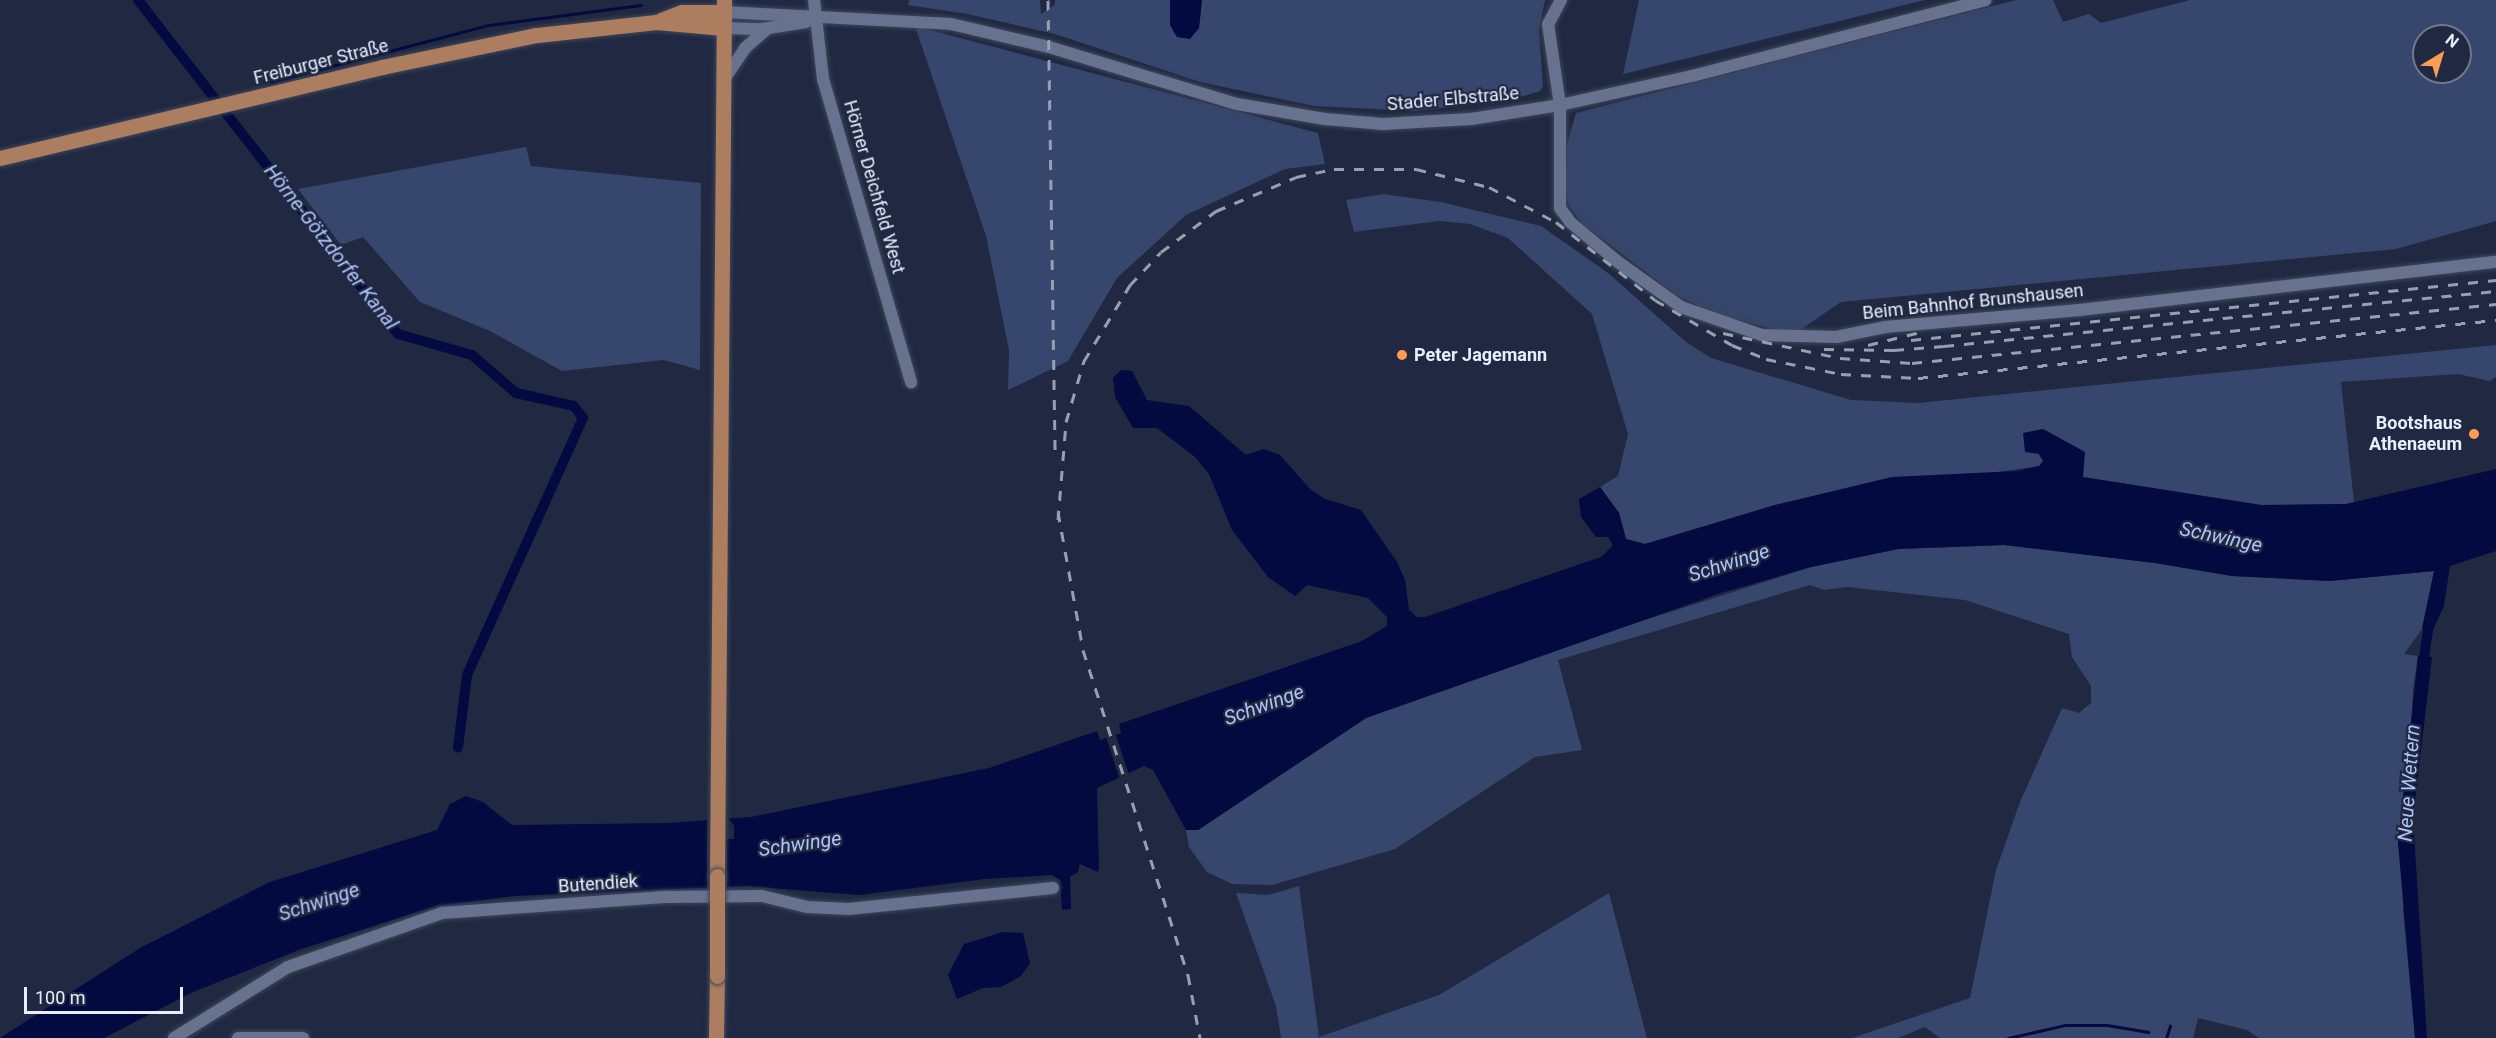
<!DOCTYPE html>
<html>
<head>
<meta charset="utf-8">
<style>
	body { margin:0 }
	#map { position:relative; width:2496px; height:1038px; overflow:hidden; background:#202941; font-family:Roboto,sans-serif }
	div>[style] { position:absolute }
	.green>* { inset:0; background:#36466c }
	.water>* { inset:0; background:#030a40 }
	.pier>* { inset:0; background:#202941; transform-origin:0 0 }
	.stream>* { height:3px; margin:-1.5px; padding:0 1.5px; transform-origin:1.5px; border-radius:1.5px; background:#030a40 }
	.canal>* { height:10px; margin:-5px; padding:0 5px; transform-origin:5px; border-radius:5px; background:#030a40 }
	.roads { filter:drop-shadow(0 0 2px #3e465b) drop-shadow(0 0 2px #3e465b) }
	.minor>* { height:12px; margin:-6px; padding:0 6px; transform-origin:6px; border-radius:6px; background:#67738e }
	.major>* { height:15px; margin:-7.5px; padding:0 7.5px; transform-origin:7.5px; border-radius:7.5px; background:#ac7e5f }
	.rail>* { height:3px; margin-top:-1.5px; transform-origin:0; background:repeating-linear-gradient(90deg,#979fb2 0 10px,transparent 0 20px) }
	.bridges { filter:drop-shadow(0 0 2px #3e465b) drop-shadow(0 0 2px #3e465b) }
	.major-bridge>* { height:15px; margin:-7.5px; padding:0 7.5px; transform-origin:7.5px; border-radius:7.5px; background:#ac7e5f }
	.dots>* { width:16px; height:16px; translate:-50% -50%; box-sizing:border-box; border:3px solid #202941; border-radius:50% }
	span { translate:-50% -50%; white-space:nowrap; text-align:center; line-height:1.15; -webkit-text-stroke:4.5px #202941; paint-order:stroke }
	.street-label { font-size:18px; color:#e7eefe }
	.poi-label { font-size:18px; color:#e7eefe; font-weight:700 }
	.left { translate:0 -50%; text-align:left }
	.right { translate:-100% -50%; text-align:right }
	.water-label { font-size:20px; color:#adc4f9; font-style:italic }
	.north { position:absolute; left:2412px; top:24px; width:60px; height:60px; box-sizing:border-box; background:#202941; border:2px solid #70788d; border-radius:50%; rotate:38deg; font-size:16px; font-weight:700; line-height:24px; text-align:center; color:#e7eefe }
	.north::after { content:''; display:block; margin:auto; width:21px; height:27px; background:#fc9d52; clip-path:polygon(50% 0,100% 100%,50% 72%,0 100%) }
	.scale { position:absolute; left:24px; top:987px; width:159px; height:27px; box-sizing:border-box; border:3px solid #e7eefe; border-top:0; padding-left:8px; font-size:18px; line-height:21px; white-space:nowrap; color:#e7eefe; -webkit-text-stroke:4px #202941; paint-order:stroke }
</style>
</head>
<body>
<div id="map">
	<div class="green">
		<i style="clip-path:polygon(909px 0,1040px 0,1041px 14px,1055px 5px,1055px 0,1170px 0,1170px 25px,1177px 37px,1199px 28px,1202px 0,1545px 0,1539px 29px,1543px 86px,1540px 91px,1514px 99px,1416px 111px,1314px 106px,1200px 82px,1055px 34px,967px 14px,908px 5px)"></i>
		<i style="clip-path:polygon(1639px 0,1925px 0,1623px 74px)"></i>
		<i style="clip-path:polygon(evenodd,2016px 0,2053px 0,2063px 22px,2089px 14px,2101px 23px,2190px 0,2496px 0,2496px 221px,2396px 249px,1841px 302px,1800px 330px,1774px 329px,1713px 313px,1676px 295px,1583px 224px,1571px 209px,1565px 195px,1567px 144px,1576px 113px,2016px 0,2424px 36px,2460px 36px,2460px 72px,2424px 72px,2424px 36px)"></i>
		<i style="clip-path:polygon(915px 26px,1318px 133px,1325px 164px,1285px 169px,1186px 215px,1117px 278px,1068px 361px,1008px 390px,1009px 350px,986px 236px)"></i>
		<i style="clip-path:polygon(526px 147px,531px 166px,701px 183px,700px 370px,664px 360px,562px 371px,490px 331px,420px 302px,363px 237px,341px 245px,298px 189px)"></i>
		<i style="clip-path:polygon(1383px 194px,1441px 202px,1541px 226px,1608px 273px,1686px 342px,1711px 358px,1851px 400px,1918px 403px,2496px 345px,2496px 377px,2490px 381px,2458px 374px,2341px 382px,2354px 502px,2346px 504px,2261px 505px,2082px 477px,2084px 452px,2043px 429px,2039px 454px,2043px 461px,2039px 466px,1775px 505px,1645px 544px,1626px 539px,1619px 513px,1600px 487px,1618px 476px,1628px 434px,1592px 314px,1508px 238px,1470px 224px,1439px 221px,1354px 232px,1346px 200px)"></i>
		<i style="clip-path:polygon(2004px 545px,2155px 563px,2232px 576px,2330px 581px,2434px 571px,2422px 629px,2404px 654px,2418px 656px,2413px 689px,2403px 910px,2415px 1038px,2259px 1038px,2247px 1030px,2198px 1018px,2193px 1038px,1940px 1038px,1925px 1027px,1898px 1038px,1852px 1038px,1970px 998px,1996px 870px,2020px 802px,2062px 708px,2079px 713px,2091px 703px,2091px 686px,2072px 657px,2069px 634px,1965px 600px,1847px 587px,1824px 590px,1810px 585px,1558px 660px,1582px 750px,1535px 757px,1395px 849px,1272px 885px,1232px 884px,1207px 872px,1189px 847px,1186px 830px,1198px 830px,1366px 718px,1557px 648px,1811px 567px,1899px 549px)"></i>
		<i style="clip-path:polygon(1299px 886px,1319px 1037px,1439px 995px,1609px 893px,1647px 1038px,1281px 1038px,1276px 1006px,1236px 893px,1268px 895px)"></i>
	</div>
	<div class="water">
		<i style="clip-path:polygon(1170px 0,1202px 0,1199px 28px,1190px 39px,1177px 37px,1170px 25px)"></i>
		<i style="clip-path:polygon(1121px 370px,1132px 371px,1147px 400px,1189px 406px,1246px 455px,1264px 449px,1280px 455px,1311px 490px,1325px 499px,1361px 510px,1397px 562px,1405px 580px,1409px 610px,1417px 617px,1425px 617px,1601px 557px,1613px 545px,1608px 537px,1596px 537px,1581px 517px,1579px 499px,1600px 487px,1619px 513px,1626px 539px,1645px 544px,1775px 505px,1892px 477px,2017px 471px,2039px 466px,2043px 461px,2039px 454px,2025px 452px,2023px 433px,2043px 429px,2085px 452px,2083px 477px,2261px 505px,2346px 504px,2496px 469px,2496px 551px,2450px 566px,2444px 606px,2433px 630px,2422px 629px,2434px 571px,2330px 581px,2232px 576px,2155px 563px,2004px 545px,1898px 549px,1811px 567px,1721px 593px,1366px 718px,1198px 830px,1186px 830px,1153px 770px,1144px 766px,1097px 788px,1099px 868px,1098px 872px,1080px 864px,1078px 872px,1070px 877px,1071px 909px,1062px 910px,1060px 880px,1052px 875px,985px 879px,859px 895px,746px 886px,514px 896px,437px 906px,301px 949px,193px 992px,104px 1038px,0 1038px,140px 948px,270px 882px,437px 830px,450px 804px,466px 796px,483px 802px,512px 825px,668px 823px,751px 817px,989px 768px,1097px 731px,1100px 740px,1121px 733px,1119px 724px,1362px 641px,1387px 626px,1387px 617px,1368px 598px,1307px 585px,1295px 596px,1268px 577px,1232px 530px,1209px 474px,1195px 457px,1157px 428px,1133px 428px,1115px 397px,1113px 378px)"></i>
		<i style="clip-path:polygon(2418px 656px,2432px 657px,2413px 818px,2427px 1038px,2415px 1038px,2398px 843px)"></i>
		<i style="clip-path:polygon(1003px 932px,1023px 933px,1030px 963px,1021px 976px,1001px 987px,983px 988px,957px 999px,948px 975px,964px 944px)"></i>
	</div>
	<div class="pier">
		<i style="left:1115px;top:732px;width:46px;height:10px;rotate:72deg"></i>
		<i style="clip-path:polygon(727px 816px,734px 826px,734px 839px,727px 839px,727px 890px,707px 891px,707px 817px)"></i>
	</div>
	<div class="stream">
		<i style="left:271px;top:82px;width:225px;rotate:-14.7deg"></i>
		<i style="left:489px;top:25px;width:153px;rotate:-7.5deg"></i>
		<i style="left:2008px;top:1038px;width:58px;rotate:-12.8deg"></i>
		<i style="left:2065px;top:1025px;width:42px"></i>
		<i style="left:2107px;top:1025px;width:42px;rotate:9.7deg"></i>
		<i style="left:2166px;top:1038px;width:13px;rotate:-72deg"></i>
	</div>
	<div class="canal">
		<i style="left:138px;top:0;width:423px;rotate:52.1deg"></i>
		<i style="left:398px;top:334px;width:77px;rotate:15.8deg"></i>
		<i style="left:472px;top:355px;width:58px;rotate:40.8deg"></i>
		<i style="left:516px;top:393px;width:59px;rotate:12.6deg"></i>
		<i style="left:574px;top:406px;width:15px;rotate:53deg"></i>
		<i style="left:583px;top:418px;width:282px;rotate:114.3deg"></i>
		<i style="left:467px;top:675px;width:73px;rotate:97.1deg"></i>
		<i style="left:2422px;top:670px;width:53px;rotate:-81.3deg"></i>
	</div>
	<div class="roads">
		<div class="minor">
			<i style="left:814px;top:0;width:80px;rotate:83.5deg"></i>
			<i style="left:823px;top:79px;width:316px;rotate:73.8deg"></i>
			<i style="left:1561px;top:0;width:27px;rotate:118deg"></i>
			<i style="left:1548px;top:24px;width:82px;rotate:81.6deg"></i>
			<i style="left:1560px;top:105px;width:103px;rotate:90deg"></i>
			<i style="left:1560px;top:208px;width:17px;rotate:54deg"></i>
			<i style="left:1570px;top:222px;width:62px;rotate:39.8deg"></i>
			<i style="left:1618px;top:262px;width:77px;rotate:35.5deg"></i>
			<i style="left:1681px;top:307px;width:86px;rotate:19.1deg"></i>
			<i style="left:1762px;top:335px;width:74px;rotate:1.5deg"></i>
			<i style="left:1836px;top:337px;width:50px;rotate:-11.5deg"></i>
			<i style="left:1885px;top:327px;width:195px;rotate:-5deg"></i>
			<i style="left:2079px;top:310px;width:420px;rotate:-6.6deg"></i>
			<i style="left:724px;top:12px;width:227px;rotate:3deg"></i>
			<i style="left:951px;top:24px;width:101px;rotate:13.2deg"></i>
			<i style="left:1049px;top:47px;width:196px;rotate:16.9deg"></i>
			<i style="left:1237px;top:104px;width:89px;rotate:9.7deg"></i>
			<i style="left:1325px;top:119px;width:58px;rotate:4.9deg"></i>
			<i style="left:1383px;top:124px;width:88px;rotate:-3.3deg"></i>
			<i style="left:1471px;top:119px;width:90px;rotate:-8.9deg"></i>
			<i style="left:1560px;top:105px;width:135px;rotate:-12.4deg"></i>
			<i style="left:1692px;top:76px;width:303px;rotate:-14.5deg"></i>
			<i style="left:724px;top:28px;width:38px;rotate:2deg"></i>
			<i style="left:762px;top:29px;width:45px;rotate:-9deg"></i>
			<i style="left:723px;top:81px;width:40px;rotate:-56deg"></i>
			<i style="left:745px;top:48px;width:29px;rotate:-41deg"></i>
			<i style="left:174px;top:1038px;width:134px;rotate:-31.9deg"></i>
			<i style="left:288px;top:967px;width:163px;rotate:-19.3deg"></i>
			<i style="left:442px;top:913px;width:226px;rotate:-4.1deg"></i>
			<i style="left:667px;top:897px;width:95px;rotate:-0.6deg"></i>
			<i style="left:762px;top:896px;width:46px;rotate:13.7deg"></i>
			<i style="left:807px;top:907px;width:42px;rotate:2.7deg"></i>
			<i style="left:849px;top:909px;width:205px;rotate:-5.9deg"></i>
			<i style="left:238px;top:1038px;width:65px"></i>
		</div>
		<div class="major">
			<i style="left:661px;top:20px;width:22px;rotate:-21deg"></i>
			<i style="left:682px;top:12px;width:42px"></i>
			<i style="left:0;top:158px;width:393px;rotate:-13.4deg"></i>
			<i style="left:382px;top:67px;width:158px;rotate:-11.7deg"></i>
			<i style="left:537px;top:35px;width:120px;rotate:-6.2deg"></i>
			<i style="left:656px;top:22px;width:68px;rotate:5deg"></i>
			<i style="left:717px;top:876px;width:876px;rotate:-89.54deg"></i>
			<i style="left:716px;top:1038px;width:62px;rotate:-89.1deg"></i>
		</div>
	</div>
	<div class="rail">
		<i style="left:1048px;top:0;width:458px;rotate:89.1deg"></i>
		<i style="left:1723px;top:333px;width:120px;rotate:12.1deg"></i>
		<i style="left:1840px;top:358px;width:72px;rotate:4deg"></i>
		<i style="left:1912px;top:363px;width:587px;rotate:-5.77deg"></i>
		<i style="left:1911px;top:340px;width:588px;rotate:-5.86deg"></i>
		<i style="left:1868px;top:345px;width:54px;rotate:-14deg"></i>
		<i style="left:1824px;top:349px;width:70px;rotate:0.8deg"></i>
		<i style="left:1894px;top:350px;width:50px;rotate:-4.6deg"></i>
		<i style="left:1944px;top:346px;width:555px;rotate:-5.69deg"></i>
		<i style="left:1058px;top:512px;width:140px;rotate:79.7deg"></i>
		<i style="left:1083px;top:650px;width:342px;rotate:72.1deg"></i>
		<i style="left:1188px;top:975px;width:64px;rotate:79.2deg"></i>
		<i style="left:1058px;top:520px;width:98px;rotate:-85.3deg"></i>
		<i style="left:1066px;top:422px;width:64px;rotate:-73.6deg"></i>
		<i style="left:1084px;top:361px;width:89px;rotate:-58.8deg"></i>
		<i style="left:1130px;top:285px;width:45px;rotate:-46.8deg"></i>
		<i style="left:1161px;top:252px;width:69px;rotate:-36.7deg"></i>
		<i style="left:1216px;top:211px;width:87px;rotate:-23deg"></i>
		<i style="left:1296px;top:177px;width:39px;rotate:-12deg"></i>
		<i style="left:1334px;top:169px;width:82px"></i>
		<i style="left:1416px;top:169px;width:75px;rotate:13.9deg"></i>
		<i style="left:1489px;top:187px;width:76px;rotate:27.6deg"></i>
		<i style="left:1556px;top:222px;width:126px;rotate:38.2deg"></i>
		<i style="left:1655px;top:300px;width:89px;rotate:30.3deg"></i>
		<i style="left:1732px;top:345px;width:37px;rotate:22deg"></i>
		<i style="left:1766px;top:359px;width:76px;rotate:11.3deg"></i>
		<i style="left:1841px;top:374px;width:77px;rotate:3deg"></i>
		<i style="left:1918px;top:378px;width:581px;rotate:-5.73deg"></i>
	</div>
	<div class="bridges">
		<div class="major-bridge">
			<i style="left:717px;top:976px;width:100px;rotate:-90deg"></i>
		</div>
	</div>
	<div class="dots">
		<i style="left:1402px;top:355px;background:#fc9d52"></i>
		<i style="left:2474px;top:434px;background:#fc9d52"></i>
	</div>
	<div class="street-label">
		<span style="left:321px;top:62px;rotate:-14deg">Freiburger Straße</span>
		<span style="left:1453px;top:99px;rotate:-5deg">Stader Elbstraße</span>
		<span style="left:874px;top:187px;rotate:74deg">Hörner Deichfeld West</span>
		<span style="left:1973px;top:302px;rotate:-6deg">Beim Bahnhof Brunshausen</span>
		<span style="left:598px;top:884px;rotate:-4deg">Butendiek</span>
	</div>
	<div class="poi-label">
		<span class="left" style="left:1414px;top:355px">Peter Jagemann</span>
		<span class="right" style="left:2462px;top:434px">Bootshaus<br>Athenaeum</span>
	</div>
	<div class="water-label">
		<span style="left:331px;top:247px;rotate:52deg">Hörne-Götzdorfer Kanal</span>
		<span style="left:2221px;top:537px;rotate:12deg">Schwinge</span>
		<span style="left:1729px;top:563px;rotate:-18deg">Schwinge</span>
		<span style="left:1264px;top:705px;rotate:-20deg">Schwinge</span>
		<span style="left:2409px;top:783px;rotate:-86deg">Neue Wettern</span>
		<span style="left:800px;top:844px;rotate:-8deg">Schwinge</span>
		<span style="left:319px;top:902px;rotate:-18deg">Schwinge</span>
	</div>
	<div class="north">N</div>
	<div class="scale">100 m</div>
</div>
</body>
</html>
